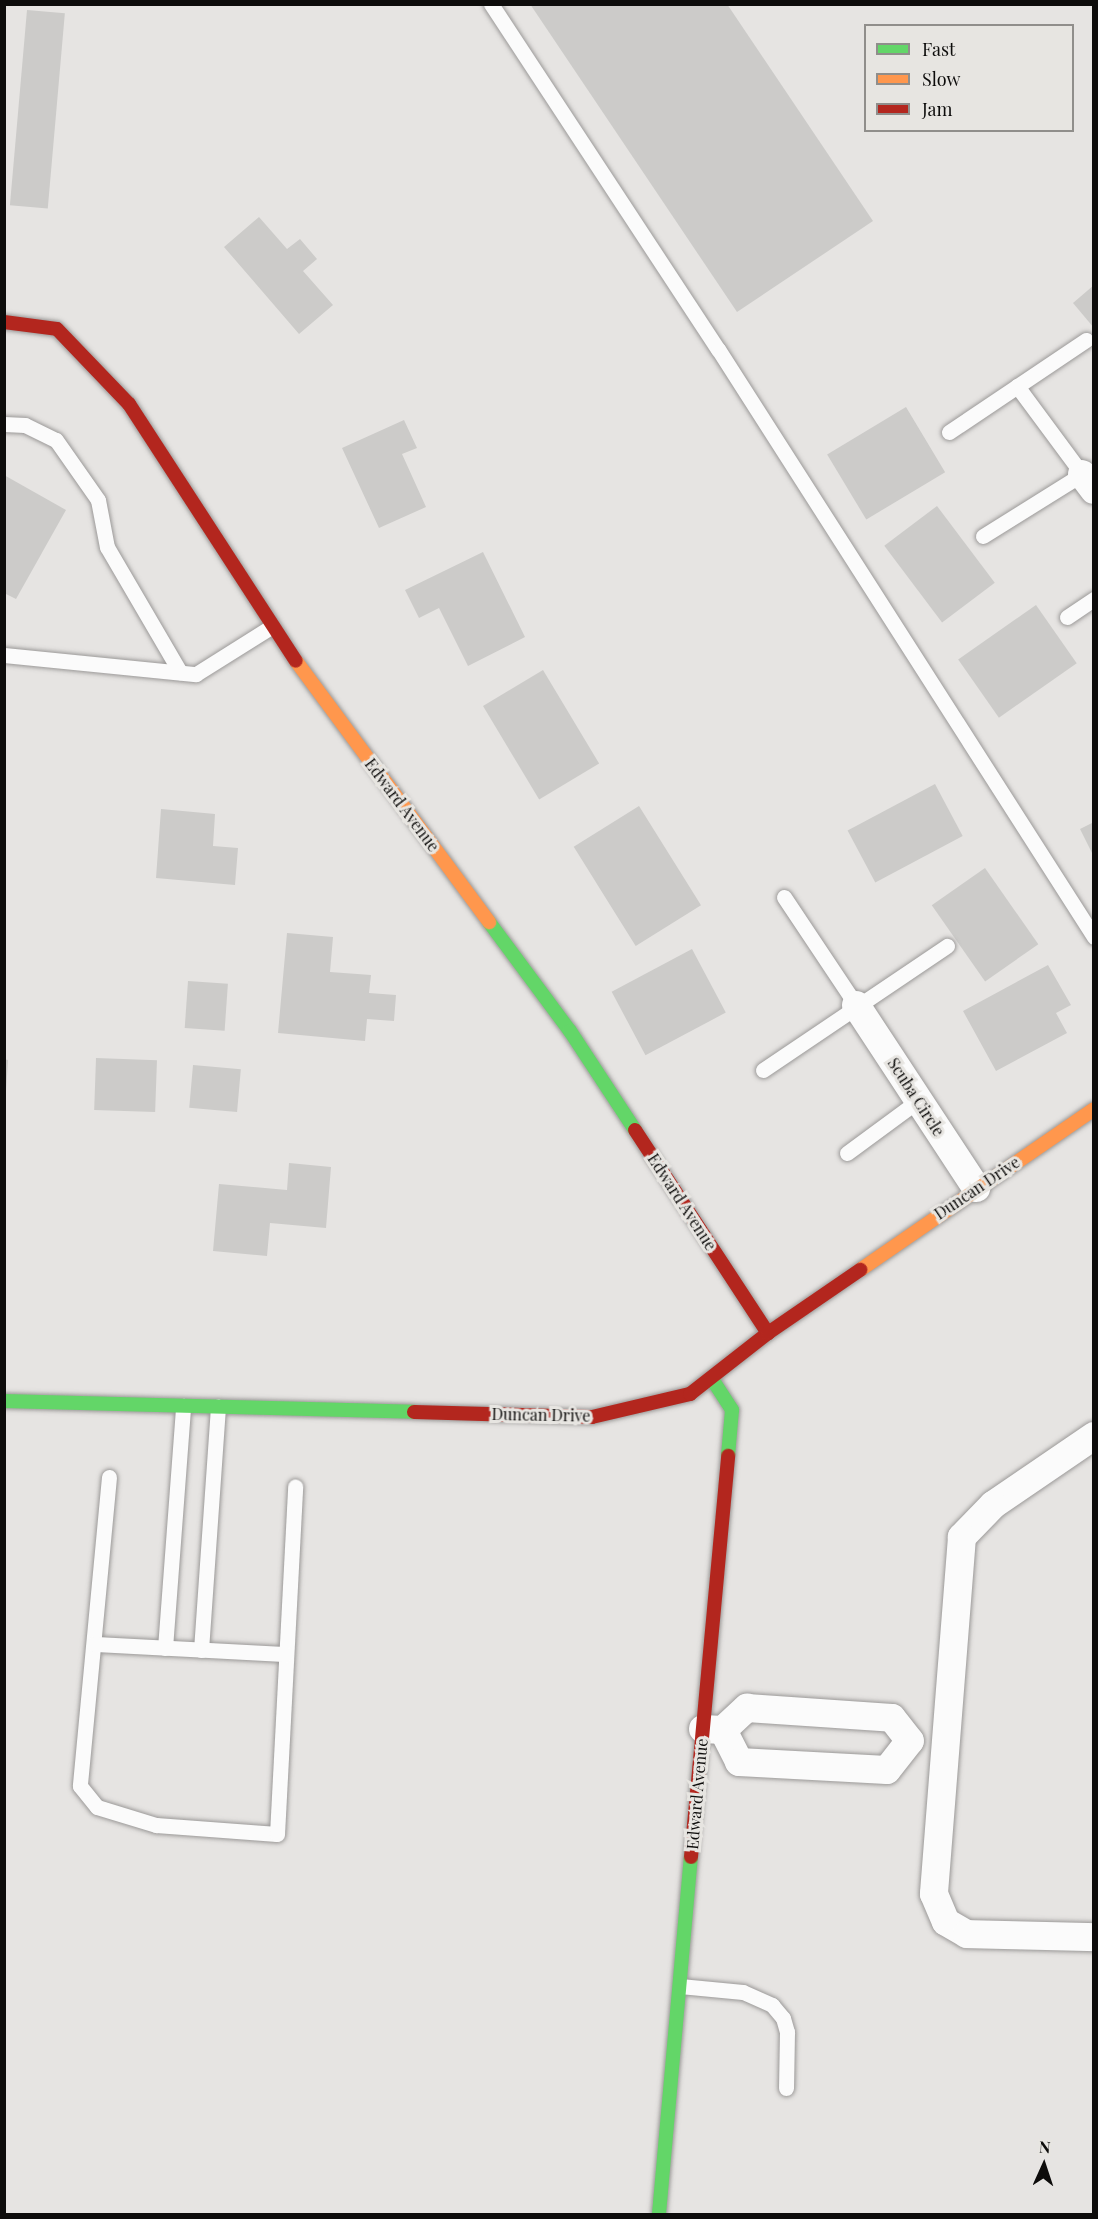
<!DOCTYPE html>
<html>
<head>
<meta charset="utf-8">
<style>
	body { margin:0 }
	#map { position:relative; width:1098px; height:2219px; overflow:hidden; background:#e6e4e2; font-family:"Playfair Display",serif }
	div>[style] { position:absolute }
	.building>* { inset:0; background:#cccbc9; transform-origin:0 0 }
	.roads { filter:drop-shadow(0 0 2px #9b9998) drop-shadow(0 0 2px #9b9998) }
	.lane>* { height:15px; margin:-7.5px; padding:0 7.5px; transform-origin:7.5px; border-radius:7.5px; background:#fbfbfb }
	.street>* { height:28px; margin:-14px; padding:0 14px; transform-origin:14px; border-radius:14px; background:#fbfbfb }
	.fast>* { height:14px; margin:-7px; padding:0 7px; transform-origin:7px; border-radius:7px; background:#63d668 }
	.slow>* { height:14px; margin:-7px; padding:0 7px; transform-origin:7px; border-radius:7px; background:#ff974d }
	.jam>* { height:14px; margin:-7px; padding:0 7px; transform-origin:7px; border-radius:7px; background:#b3261e }
	span { translate:-50% -50%; white-space:nowrap; text-align:center; line-height:1.15; -webkit-text-stroke:6px #e7e5e1; paint-order:stroke }
	.street-label { font-size:16px; color:#0d0c0b }
	.frame { position:absolute; inset:0; border:6px solid #0d0c0b; pointer-events:none }
	.legend { position:absolute; left:864px; top:24px; width:210px; height:108px; box-sizing:border-box; background:#e7e5e1; border:2px solid #908e8b; margin:0; padding:8px 10px; list-style:none; font-size:18px; color:#0d0c0b }
	.legend li { display:flex; align-items:center; gap:12px; height:30px }
	.legend b { width:30px; border:2px solid #908e8b }
	.north { position:absolute; left:1014px; top:2135px; width:60px; height:60px; -webkit-text-stroke:4px #e7e5e1; paint-order:stroke; rotate:3deg; font-size:16px; font-weight:700; line-height:24px; text-align:center; color:#0d0c0b }
	.north::after { content:''; display:block; margin:auto; width:21px; height:27px; background:#0d0c0b; clip-path:polygon(50% 0,100% 100%,50% 72%,0 100%) }
</style>
</head>
<body>
<div id="map">
	<div class="building">
		<i style="clip-path:polygon(530px 4px,727px 4px,873px 221px,737px 312px)"></i>
		<i style="left:27px;top:10px;width:38px;height:196px;rotate:5deg"></i>
		<i style="clip-path:polygon(259px 217px,287px 249px,300px 239px,317px 259px,303px 271px,333px 305px,299px 334px,224px 247px)"></i>
		<i style="clip-path:polygon(1094px 285px,1094px 328px,1073px 303px)"></i>
		<i style="left:906px;top:407px;width:76px;height:92px;rotate:59deg"></i>
		<i style="clip-path:polygon(404px 420px,417px 448px,402px 454px,426px 507px,379px 528px,342px 448px)"></i>
		<i style="clip-path:polygon(4px 475px,66px 510px,16px 599px,4px 593px)"></i>
		<i style="left:937px;top:506px;width:96px;height:66px;rotate:53deg"></i>
		<i style="clip-path:polygon(483px 552px,525px 637px,468px 666px,439px 608px,419px 618px,405px 590px)"></i>
		<i style="left:1036px;top:605px;width:71px;height:95px;rotate:55deg"></i>
		<i style="left:543px;top:670px;width:109px;height:70px;rotate:59deg"></i>
		<i style="left:935px;top:784px;width:59px;height:99px;rotate:62deg"></i>
		<i style="left:639px;top:806px;width:117px;height:77px;rotate:58deg"></i>
		<i style="clip-path:polygon(161px 809px,215px 814px,213px 846px,238px 848px,235px 885px,156px 878px)"></i>
		<i style="clip-path:polygon(1094px 822px,1094px 857px,1080px 829px)"></i>
		<i style="left:985px;top:868px;width:93px;height:65px;rotate:55deg"></i>
		<i style="clip-path:polygon(287px 933px,333px 937px,330px 972px,371px 975px,369px 993px,396px 995px,394px 1021px,367px 1019px,365px 1041px,278px 1033px)"></i>
		<i style="left:692px;top:949px;width:72px;height:91px;rotate:62deg"></i>
		<i style="clip-path:polygon(1048px 965px,1071px 1005px,1056px 1013px,1067px 1033px,996px 1071px,963px 1011px)"></i>
		<i style="left:188px;top:981px;width:40px;height:47px;rotate:4deg"></i>
		<i style="left:96px;top:1058px;width:61px;height:52px;rotate:2deg"></i>
		<i style="clip-path:polygon(4px 1059px,8px 1060px,6px 1091px,4px 1091px)"></i>
		<i style="left:193px;top:1065px;width:48px;height:43px;rotate:5deg"></i>
		<i style="clip-path:polygon(289px 1163px,331px 1167px,326px 1228px,270px 1223px,267px 1256px,213px 1251px,219px 1184px,287px 1190px)"></i>
	</div>
	<div class="roads">
		<div class="lane">
			<i style="left:491px;top:4px;width:413px;rotate:56.7deg"></i>
			<i style="left:718px;top:349px;width:698px;rotate:57.4deg"></i>
			<i style="left:1017px;top:386px;width:109px;rotate:53.5deg"></i>
			<i style="left:4px;top:424px;width:21px;rotate:3deg"></i>
			<i style="left:25px;top:425px;width:34px;rotate:26deg"></i>
			<i style="left:56px;top:440px;width:73px;rotate:55deg"></i>
			<i style="left:98px;top:500px;width:48px;rotate:79.2deg"></i>
			<i style="left:107px;top:547px;width:145px;rotate:59.7deg"></i>
			<i style="left:949px;top:432px;width:165px;rotate:-33.9deg"></i>
			<i style="left:983px;top:536px;width:123px;rotate:-32deg"></i>
			<i style="left:1067px;top:617px;width:32px;rotate:-34deg"></i>
			<i style="left:4px;top:655px;width:193px;rotate:5.7deg"></i>
			<i style="left:196px;top:674px;width:89px;rotate:-32.1deg"></i>
			<i style="left:784px;top:897px;width:130px;rotate:56.3deg"></i>
			<i style="left:763px;top:1070px;width:222px;rotate:-34deg"></i>
			<i style="left:847px;top:1153px;width:89px;rotate:-36.4deg"></i>
			<i style="left:109px;top:1477px;width:310px;rotate:95.4deg"></i>
			<i style="left:80px;top:1786px;width:27px;rotate:51deg"></i>
			<i style="left:97px;top:1807px;width:62px;rotate:17deg"></i>
			<i style="left:156px;top:1825px;width:121px;rotate:4.3deg"></i>
			<i style="left:277px;top:1834px;width:348px;rotate:-87deg"></i>
			<i style="left:94px;top:1644px;width:192px;rotate:3deg"></i>
			<i style="left:165px;top:1648px;width:243px;rotate:-85.7deg"></i>
			<i style="left:201px;top:1650px;width:244px;rotate:-86deg"></i>
			<i style="left:680px;top:1986px;width:63px;rotate:5.4deg"></i>
			<i style="left:743px;top:1992px;width:32px;rotate:24deg"></i>
			<i style="left:772px;top:2005px;width:17px;rotate:50deg"></i>
			<i style="left:783px;top:2018px;width:15px;rotate:74deg"></i>
			<i style="left:787px;top:2032px;width:56px;rotate:91deg"></i>
		</div>
		<div class="street">
			<i style="left:1082px;top:474px;width:20px;rotate:53deg"></i>
			<i style="left:856px;top:1005px;width:219px;rotate:56.7deg"></i>
			<i style="left:1094px;top:1436px;width:122px;rotate:145.7deg"></i>
			<i style="left:993px;top:1505px;width:45px;rotate:134.1deg"></i>
			<i style="left:962px;top:1537px;width:358px;rotate:94.5deg"></i>
			<i style="left:934px;top:1894px;width:30px;rotate:67deg"></i>
			<i style="left:946px;top:1922px;width:24px;rotate:30deg"></i>
			<i style="left:967px;top:1934px;width:127px;rotate:1.4deg"></i>
			<i style="left:703px;top:1729px;width:20px;rotate:3deg"></i>
			<i style="left:723px;top:1730px;width:33px;rotate:-43deg"></i>
			<i style="left:747px;top:1708px;width:145px;rotate:3.9deg"></i>
			<i style="left:892px;top:1718px;width:29px;rotate:52deg"></i>
			<i style="left:723px;top:1730px;width:36px;rotate:63deg"></i>
			<i style="left:739px;top:1762px;width:148px;rotate:3.1deg"></i>
			<i style="left:887px;top:1770px;width:37px;rotate:-52deg"></i>
		</div>
		<div class="fast">
			<i style="left:489px;top:922px;width:136px;rotate:53.4deg"></i>
			<i style="left:570px;top:1031px;width:118px;rotate:56.7deg"></i>
			<i style="left:712px;top:1379px;width:37px;rotate:57deg"></i>
			<i style="left:732px;top:1410px;width:46px;rotate:95deg"></i>
			<i style="left:4px;top:1401px;width:410px;rotate:1.5deg"></i>
			<i style="left:659px;top:2214px;width:358px;rotate:-84.9deg"></i>
		</div>
		<div class="slow">
			<i style="left:296px;top:661px;width:325px;rotate:53.5deg"></i>
			<i style="left:860px;top:1270px;width:284px;rotate:-34.5deg"></i>
		</div>
		<div class="jam">
			<i style="left:4px;top:322px;width:53px;rotate:7.5deg"></i>
			<i style="left:57px;top:329px;width:104px;rotate:46.2deg"></i>
			<i style="left:129px;top:404px;width:306px;rotate:57deg"></i>
			<i style="left:635px;top:1130px;width:243px;rotate:56.8deg"></i>
			<i style="left:414px;top:1412px;width:178px;rotate:1.6deg"></i>
			<i style="left:592px;top:1417px;width:101px;rotate:-13.2deg"></i>
			<i style="left:690px;top:1394px;width:99px;rotate:-38deg"></i>
			<i style="left:768px;top:1333px;width:112px;rotate:-34.4deg"></i>
			<i style="left:691px;top:1857px;width:403px;rotate:-84.7deg"></i>
		</div>
	</div>
	<div class="street-label">
		<span style="left:402px;top:805px;rotate:53deg">Edward Avenue</span>
		<span style="left:916px;top:1097px;rotate:57deg">Scuba Circle</span>
		<span style="left:977px;top:1188px;rotate:-34deg">Duncan Drive</span>
		<span style="left:682px;top:1202px;rotate:57deg">Edward Avenue</span>
		<span style="left:541px;top:1415px;rotate:1deg">Duncan Drive</span>
		<span style="left:697px;top:1794px;rotate:-85deg">Edward Avenue</span>
	</div>
	<div class="frame"></div>
	<ul class="legend">
	<li><b style="height:8px;background:#63d668"></b>Fast</li>
	<li><b style="height:8px;background:#ff974d"></b>Slow</li>
	<li><b style="height:8px;background:#b3261e"></b>Jam</li>
	</ul>
	<div class="north">N</div>
</div>
</body>
</html>
